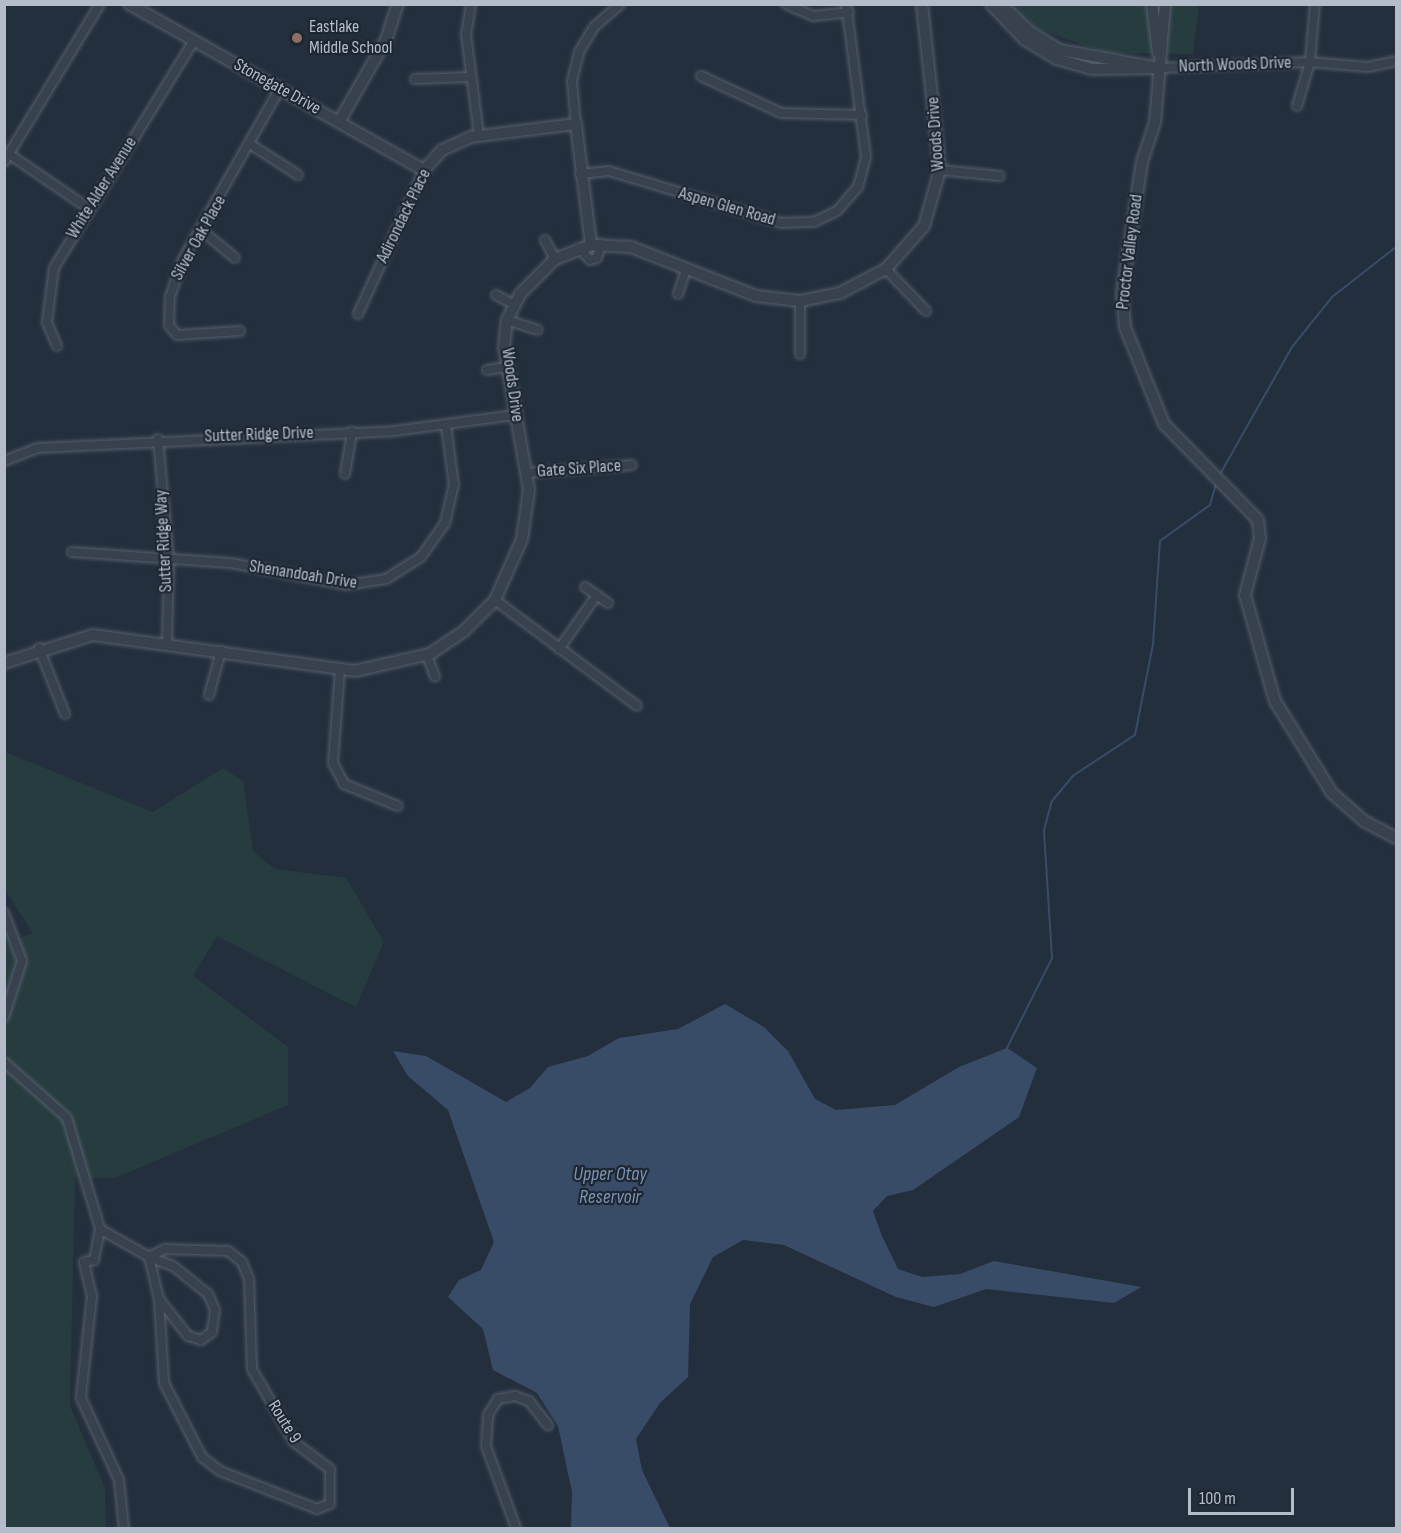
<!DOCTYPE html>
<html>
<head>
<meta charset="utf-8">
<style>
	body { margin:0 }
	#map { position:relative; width:1401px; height:1533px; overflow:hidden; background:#242f3e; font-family:"Sofia Sans Condensed",sans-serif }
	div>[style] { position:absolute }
	.green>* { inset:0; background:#263c3f }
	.water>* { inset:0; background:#394c67 }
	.stream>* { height:2px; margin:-1px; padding:0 1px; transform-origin:1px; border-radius:1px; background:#394c67 }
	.roads { filter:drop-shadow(0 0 2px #565f6c) drop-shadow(0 0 2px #565f6c) }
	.minor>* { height:8px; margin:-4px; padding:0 4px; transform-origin:4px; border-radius:4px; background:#38414e }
	.tertiary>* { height:10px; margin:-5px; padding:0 5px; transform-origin:5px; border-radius:5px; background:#38414e }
	.dots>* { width:16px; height:16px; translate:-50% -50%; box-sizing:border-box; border:3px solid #1d2633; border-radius:50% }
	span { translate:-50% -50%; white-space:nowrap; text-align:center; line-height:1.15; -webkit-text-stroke:4.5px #1d2633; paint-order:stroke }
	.poi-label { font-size:18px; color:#b4bcc9 }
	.left { translate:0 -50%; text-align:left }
	.street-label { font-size:18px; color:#b4bcc9 }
	.water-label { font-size:20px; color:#7c92b1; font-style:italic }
	.frame { position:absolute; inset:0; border:6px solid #b4bcc9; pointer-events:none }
	.scale { position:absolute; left:1188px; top:1488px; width:106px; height:27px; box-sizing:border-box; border:3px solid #b4bcc9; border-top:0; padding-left:8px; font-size:18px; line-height:21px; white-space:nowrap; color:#b4bcc9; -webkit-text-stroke:4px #1d2633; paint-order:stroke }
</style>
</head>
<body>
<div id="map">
	<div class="green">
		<i style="clip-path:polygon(1011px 5px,1199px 5px,1193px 54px,1105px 53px,1037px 28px)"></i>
		<i style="clip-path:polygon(5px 752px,153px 812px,223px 768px,243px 781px,253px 851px,274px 869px,346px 878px,384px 942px,356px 1007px,217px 936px,193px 976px,288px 1047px,288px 1105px,115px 1178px,75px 1177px,70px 1406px,105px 1488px,106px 1528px,5px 1528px,4px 930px,13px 941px,33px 933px,5px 890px)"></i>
	</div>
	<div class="water">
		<i style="clip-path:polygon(725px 1004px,764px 1027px,788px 1051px,815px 1099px,836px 1110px,895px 1105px,959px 1067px,1007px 1048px,1037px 1068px,1019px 1117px,913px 1190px,887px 1196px,873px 1211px,882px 1236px,898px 1269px,922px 1277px,960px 1274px,994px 1261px,1141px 1287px,1114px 1303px,986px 1289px,934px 1307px,896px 1297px,784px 1245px,743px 1240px,713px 1257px,690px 1304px,688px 1377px,660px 1403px,636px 1439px,642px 1470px,670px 1528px,571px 1528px,572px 1492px,558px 1426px,537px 1393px,493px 1370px,483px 1329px,448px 1297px,459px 1280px,481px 1270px,494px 1242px,448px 1110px,408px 1076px,393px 1051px,426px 1056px,506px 1102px,530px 1088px,548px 1067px,588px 1056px,619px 1038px,678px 1029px)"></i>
	</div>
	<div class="stream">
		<i style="left:1219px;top:476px;width:148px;rotate:-60.5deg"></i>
		<i style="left:1292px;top:347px;width:64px;rotate:-51.3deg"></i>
		<i style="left:1332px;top:297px;width:81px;rotate:-38deg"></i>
		<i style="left:1007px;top:1048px;width:101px;rotate:-63.4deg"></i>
		<i style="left:1052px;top:958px;width:128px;rotate:-93.6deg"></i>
		<i style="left:1044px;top:830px;width:30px;rotate:-75deg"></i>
		<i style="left:1052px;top:801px;width:34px;rotate:-50deg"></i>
		<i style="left:1074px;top:775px;width:73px;rotate:-33.3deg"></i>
		<i style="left:1135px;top:735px;width:93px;rotate:-78.8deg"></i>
		<i style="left:1153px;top:644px;width:103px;rotate:-86.1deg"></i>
		<i style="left:1160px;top:541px;width:62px;rotate:-35.8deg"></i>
		<i style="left:1210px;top:505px;width:22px;rotate:-74deg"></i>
	</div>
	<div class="roads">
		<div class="minor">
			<i style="left:471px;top:4px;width:30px;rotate:99deg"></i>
			<i style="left:466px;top:34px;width:102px;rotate:82.7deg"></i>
			<i style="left:786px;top:4px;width:30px;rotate:24deg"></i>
			<i style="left:813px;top:16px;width:36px;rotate:-6deg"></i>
			<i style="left:1160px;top:68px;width:150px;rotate:-2.3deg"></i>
			<i style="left:1310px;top:62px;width:58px;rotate:4.9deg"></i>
			<i style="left:1368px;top:67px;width:29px;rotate:-12deg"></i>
			<i style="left:701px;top:76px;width:88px;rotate:24.8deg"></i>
			<i style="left:781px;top:113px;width:81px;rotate:1.4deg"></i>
			<i style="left:415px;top:79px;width:56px;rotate:-2deg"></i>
			<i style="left:1297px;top:106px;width:46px;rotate:-73.5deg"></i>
			<i style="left:1310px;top:62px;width:58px;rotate:-85.1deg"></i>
			<i style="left:576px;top:124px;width:43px;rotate:-95.3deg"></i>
			<i style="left:572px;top:81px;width:30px;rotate:-76deg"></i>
			<i style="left:579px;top:52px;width:29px;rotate:-59deg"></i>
			<i style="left:594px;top:27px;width:35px;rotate:-41deg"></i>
			<i style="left:250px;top:144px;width:57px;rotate:32.9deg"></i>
			<i style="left:9px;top:154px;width:96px;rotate:34.4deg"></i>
			<i style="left:4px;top:162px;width:185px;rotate:-58.7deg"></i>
			<i style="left:940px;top:170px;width:60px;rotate:5.7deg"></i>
			<i style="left:580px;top:174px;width:29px;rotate:-6deg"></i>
			<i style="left:609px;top:171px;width:180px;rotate:16.8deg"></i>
			<i style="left:781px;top:223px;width:33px;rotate:-2deg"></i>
			<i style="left:814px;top:222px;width:25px;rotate:-26deg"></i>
			<i style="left:837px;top:211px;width:32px;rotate:-49deg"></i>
			<i style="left:858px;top:187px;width:31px;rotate:-75deg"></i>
			<i style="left:866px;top:157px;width:154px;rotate:-97.4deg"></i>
			<i style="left:200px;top:229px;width:45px;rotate:39.6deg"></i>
			<i style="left:545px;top:240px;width:21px;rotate:62deg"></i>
			<i style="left:579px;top:248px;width:16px;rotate:47deg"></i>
			<i style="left:590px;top:260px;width:7px;rotate:-16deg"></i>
			<i style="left:597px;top:258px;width:15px;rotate:-74deg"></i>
			<i style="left:886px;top:269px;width:58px;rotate:46.4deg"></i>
			<i style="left:678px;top:294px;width:26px;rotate:-72deg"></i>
			<i style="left:496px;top:295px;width:19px;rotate:28deg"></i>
			<i style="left:358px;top:314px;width:158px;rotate:-65.4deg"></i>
			<i style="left:507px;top:320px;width:32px;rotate:18deg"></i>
			<i style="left:240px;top:331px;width:63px;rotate:176.4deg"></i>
			<i style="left:177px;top:335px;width:13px;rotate:-129deg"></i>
			<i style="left:169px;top:325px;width:28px;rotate:-88deg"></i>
			<i style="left:170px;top:297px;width:40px;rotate:-71.1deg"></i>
			<i style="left:183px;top:259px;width:197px;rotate:-60.4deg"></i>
			<i style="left:57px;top:346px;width:26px;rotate:-113deg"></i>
			<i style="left:47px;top:322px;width:54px;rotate:-82.6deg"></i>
			<i style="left:54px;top:268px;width:268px;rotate:-58.4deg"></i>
			<i style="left:800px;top:354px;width:53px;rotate:-90deg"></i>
			<i style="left:487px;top:370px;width:20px;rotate:-9deg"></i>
			<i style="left:158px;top:439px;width:122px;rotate:84.8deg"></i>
			<i style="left:169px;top:561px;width:82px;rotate:91.4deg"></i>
			<i style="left:4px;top:461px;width:36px;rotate:-21deg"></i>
			<i style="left:38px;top:448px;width:356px;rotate:-2.7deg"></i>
			<i style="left:394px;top:431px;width:122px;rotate:-7.5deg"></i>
			<i style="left:527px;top:473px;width:105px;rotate:-4.4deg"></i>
			<i style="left:345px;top:474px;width:43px;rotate:-80.5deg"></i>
			<i style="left:72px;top:552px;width:159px;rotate:4deg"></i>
			<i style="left:231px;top:563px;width:117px;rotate:10.8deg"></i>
			<i style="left:346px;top:585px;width:40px;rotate:-8.5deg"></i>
			<i style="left:386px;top:579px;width:41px;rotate:-32.2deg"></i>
			<i style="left:421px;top:557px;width:42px;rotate:-54.8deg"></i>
			<i style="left:445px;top:523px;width:39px;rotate:-77deg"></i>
			<i style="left:454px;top:485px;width:60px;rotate:-97.7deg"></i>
			<i style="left:585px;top:587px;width:28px;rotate:35deg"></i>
			<i style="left:495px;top:600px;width:177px;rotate:36.7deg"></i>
			<i style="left:39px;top:648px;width:71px;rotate:68.5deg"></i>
			<i style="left:559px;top:649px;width:66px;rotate:-54.9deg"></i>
			<i style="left:427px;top:655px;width:23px;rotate:70deg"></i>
			<i style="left:340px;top:669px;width:94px;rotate:94.3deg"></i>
			<i style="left:333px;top:763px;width:24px;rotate:62deg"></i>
			<i style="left:344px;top:784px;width:58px;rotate:22.2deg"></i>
			<i style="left:209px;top:695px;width:46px;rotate:-74.7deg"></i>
			<i style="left:4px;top:913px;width:51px;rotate:69.4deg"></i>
			<i style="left:22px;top:961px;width:59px;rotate:107.8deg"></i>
			<i style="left:4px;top:1062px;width:84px;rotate:41.6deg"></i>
			<i style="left:67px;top:1118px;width:116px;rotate:73.4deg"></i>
			<i style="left:100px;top:1229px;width:56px;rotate:29.7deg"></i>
			<i style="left:149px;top:1257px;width:26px;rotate:21deg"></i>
			<i style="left:173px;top:1266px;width:45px;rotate:38.7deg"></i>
			<i style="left:208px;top:1294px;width:17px;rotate:66deg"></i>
			<i style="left:215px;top:1310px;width:22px;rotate:98deg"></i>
			<i style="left:212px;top:1332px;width:14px;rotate:144deg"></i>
			<i style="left:201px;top:1340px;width:14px;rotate:-163deg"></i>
			<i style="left:188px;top:1336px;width:47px;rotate:-128.1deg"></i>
			<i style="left:159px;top:1299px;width:43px;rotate:-103.4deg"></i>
			<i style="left:149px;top:1257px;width:18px;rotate:-27deg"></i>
			<i style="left:165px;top:1249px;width:63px;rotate:1.8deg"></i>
			<i style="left:228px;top:1251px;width:18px;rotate:38deg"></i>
			<i style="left:242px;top:1262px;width:18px;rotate:68deg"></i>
			<i style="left:249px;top:1279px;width:90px;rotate:88.1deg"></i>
			<i style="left:252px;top:1369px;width:84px;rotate:60.1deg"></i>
			<i style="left:294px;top:1442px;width:45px;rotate:36.9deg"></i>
			<i style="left:330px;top:1469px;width:35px;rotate:90deg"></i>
			<i style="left:330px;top:1504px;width:14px;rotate:159deg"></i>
			<i style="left:317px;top:1509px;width:104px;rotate:-158.6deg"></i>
			<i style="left:220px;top:1471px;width:23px;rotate:-142deg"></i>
			<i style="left:202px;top:1457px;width:83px;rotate:-117.2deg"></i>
			<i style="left:164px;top:1383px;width:84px;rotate:-93.4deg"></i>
			<i style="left:100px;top:1229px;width:32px;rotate:101deg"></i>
			<i style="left:94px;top:1260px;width:10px;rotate:169deg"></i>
			<i style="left:84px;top:1262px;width:35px;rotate:77deg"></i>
			<i style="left:92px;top:1296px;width:103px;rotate:96.2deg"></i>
			<i style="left:81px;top:1398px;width:90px;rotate:65.1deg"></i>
			<i style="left:119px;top:1480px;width:48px;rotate:84.1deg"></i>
			<i style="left:516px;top:1528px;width:87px;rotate:-110.1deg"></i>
			<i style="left:486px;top:1446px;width:31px;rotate:-86deg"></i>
			<i style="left:488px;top:1415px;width:19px;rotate:-58deg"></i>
			<i style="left:498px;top:1399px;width:17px;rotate:-10deg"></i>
			<i style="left:515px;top:1396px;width:15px;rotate:20deg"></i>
			<i style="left:529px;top:1401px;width:31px;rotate:52deg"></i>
		</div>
		<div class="tertiary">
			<i style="left:129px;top:4px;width:338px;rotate:29.4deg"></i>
			<i style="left:424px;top:170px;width:27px;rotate:-48deg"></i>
			<i style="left:442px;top:150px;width:32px;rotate:-24deg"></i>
			<i style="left:471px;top:137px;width:106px;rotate:-7.1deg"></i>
			<i style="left:576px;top:124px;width:122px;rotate:82.9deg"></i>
			<i style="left:991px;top:4px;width:50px;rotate:46.6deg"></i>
			<i style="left:1025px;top:40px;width:37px;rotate:31deg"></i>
			<i style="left:1057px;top:59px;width:36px;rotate:16deg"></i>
			<i style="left:1092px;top:69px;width:68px;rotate:-0.8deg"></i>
			<i style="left:1001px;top:4px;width:39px;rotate:44deg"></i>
			<i style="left:1029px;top:31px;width:36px;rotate:32deg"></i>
			<i style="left:1060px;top:50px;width:102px;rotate:10.2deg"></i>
			<i style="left:1152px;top:4px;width:49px;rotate:83deg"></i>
			<i style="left:1165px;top:4px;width:118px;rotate:94.8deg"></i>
			<i style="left:1155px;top:122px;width:42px;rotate:108deg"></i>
			<i style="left:1142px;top:162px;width:132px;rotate:98.7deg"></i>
			<i style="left:1122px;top:292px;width:35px;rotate:85deg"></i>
			<i style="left:1125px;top:327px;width:105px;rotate:68.1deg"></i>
			<i style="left:1164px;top:424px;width:134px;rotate:45.6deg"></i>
			<i style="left:1258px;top:520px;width:18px;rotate:84deg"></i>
			<i style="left:1260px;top:538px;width:59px;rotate:104.7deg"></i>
			<i style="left:1245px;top:595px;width:110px;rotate:74.2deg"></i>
			<i style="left:1275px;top:701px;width:108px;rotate:58.2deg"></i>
			<i style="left:1332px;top:793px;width:43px;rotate:41.2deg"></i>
			<i style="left:1364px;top:821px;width:36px;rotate:28deg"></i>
			<i style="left:339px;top:122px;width:95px;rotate:-60.2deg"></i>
			<i style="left:386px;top:40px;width:38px;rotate:-72deg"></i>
			<i style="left:4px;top:663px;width:93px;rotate:-17.5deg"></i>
			<i style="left:93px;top:635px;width:264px;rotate:7.8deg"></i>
			<i style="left:355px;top:671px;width:77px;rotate:-12.8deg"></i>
			<i style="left:430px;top:654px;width:40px;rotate:-34deg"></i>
			<i style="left:463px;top:632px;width:45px;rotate:-45deg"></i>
			<i style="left:495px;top:600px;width:67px;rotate:-66.1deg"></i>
			<i style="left:522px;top:539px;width:49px;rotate:-81.9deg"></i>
			<i style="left:529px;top:490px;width:145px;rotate:-99.9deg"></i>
			<i style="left:504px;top:347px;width:27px;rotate:-84deg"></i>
			<i style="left:507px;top:320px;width:29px;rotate:-63deg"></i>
			<i style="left:520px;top:294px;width:49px;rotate:-45deg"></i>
			<i style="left:555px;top:259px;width:39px;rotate:-21deg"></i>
			<i style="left:591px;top:245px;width:40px;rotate:2.9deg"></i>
			<i style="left:631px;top:247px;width:134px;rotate:21.4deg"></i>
			<i style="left:756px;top:296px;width:44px;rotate:6.5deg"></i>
			<i style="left:800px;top:301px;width:41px;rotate:-11.3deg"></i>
			<i style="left:840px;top:293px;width:52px;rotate:-27.6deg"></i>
			<i style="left:886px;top:269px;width:57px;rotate:-48.5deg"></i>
			<i style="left:924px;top:226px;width:58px;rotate:-74.1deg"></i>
			<i style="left:940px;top:170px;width:167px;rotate:-96.2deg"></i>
		</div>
	</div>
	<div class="dots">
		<i style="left:297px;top:38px;background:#8d6e63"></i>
	</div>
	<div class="poi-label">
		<span class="left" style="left:309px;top:38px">Eastlake<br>Middle School</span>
	</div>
	<div class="street-label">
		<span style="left:1235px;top:65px;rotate:-2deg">North Woods Drive</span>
		<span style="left:277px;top:87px;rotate:29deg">Stonegate Drive</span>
		<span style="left:936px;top:134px;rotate:-94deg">Woods Drive</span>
		<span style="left:102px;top:188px;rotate:-58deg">White Alder Avenue</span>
		<span style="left:727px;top:207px;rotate:16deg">Aspen Glen Road</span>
		<span style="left:404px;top:216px;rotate:-64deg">Adirondack Place</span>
		<span style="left:199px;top:238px;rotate:-61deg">Silver Oak Place</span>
		<span style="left:1130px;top:252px;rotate:-83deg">Proctor Valley Road</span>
		<span style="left:512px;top:385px;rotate:82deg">Woods Drive</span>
		<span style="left:259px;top:435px;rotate:-2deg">Sutter Ridge Drive</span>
		<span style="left:579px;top:469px;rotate:-4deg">Gate Six Place</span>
		<span style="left:164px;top:541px;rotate:-93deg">Sutter Ridge Way</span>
		<span style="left:303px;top:575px;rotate:9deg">Shenandoah Drive</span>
		<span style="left:284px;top:1422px;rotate:58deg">Route 9</span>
	</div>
	<div class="water-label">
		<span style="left:610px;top:1186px">Upper Otay<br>Reservoir</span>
	</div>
	<div class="frame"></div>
	<div class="scale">100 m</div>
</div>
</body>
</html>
